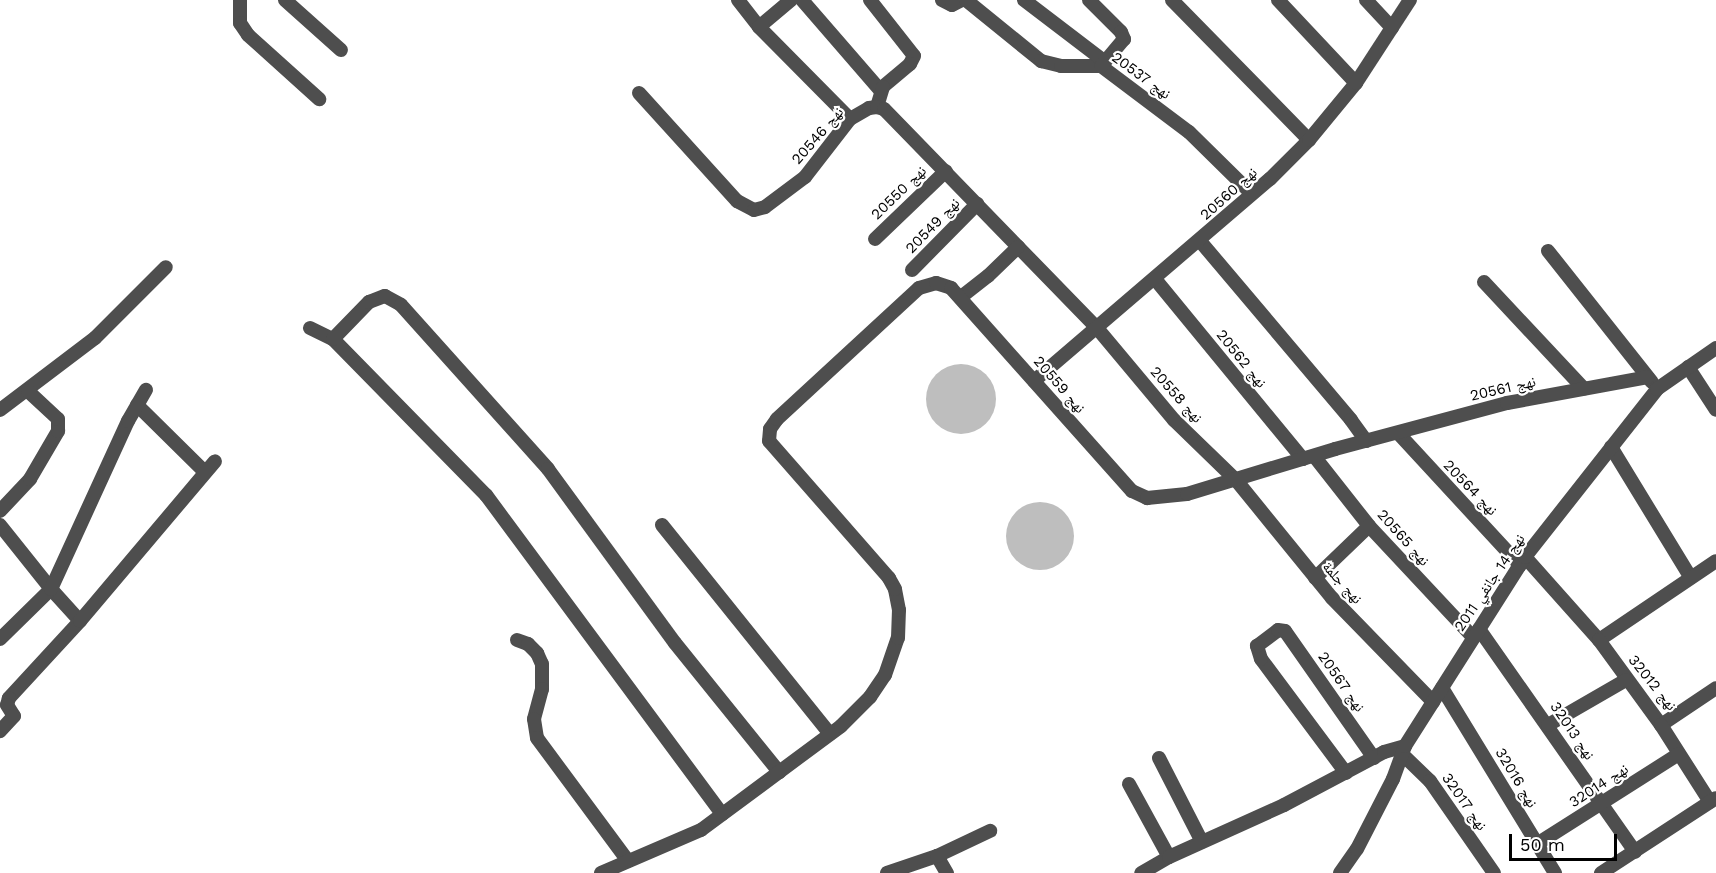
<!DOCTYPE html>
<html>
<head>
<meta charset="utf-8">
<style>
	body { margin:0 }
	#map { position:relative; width:1716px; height:873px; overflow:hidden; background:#fff; font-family:"Work Sans","Noto Naskh Arabic",sans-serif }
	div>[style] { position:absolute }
	.building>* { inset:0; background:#bebebe }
	.round { border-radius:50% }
	.minor>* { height:14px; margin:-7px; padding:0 7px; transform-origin:7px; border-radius:7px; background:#4e4e4e }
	span { translate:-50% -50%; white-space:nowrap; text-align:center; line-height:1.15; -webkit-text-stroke:4.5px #fff; paint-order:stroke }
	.street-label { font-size:15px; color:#000 }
	.scale { position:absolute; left:1509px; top:834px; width:108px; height:27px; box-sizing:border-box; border:3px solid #000; border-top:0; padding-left:8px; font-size:18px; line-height:21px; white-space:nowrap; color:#000; -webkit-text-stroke:4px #fff; paint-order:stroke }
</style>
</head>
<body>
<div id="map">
	<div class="building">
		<i class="round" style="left:926px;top:364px;width:70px;height:70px"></i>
		<i class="round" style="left:1006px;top:502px;width:68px;height:68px"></i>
	</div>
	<div class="minor">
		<i style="left:240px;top:0;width:23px;rotate:90deg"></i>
		<i style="left:240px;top:23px;width:14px;rotate:56deg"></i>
		<i style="left:248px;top:35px;width:96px;rotate:42deg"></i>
		<i style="left:285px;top:0;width:75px;rotate:41.8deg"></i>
		<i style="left:738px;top:0;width:34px;rotate:52deg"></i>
		<i style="left:759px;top:27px;width:129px;rotate:45.3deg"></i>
		<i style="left:802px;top:0;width:119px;rotate:49.1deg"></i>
		<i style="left:870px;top:0;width:71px;rotate:51.8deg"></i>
		<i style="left:914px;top:56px;width:9px;rotate:117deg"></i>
		<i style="left:910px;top:64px;width:35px;rotate:140deg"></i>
		<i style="left:883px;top:87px;width:21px;rotate:107deg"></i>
		<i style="left:942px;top:0;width:11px;rotate:27deg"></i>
		<i style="left:952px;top:5px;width:11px;rotate:-27deg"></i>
		<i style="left:966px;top:0;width:97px;rotate:39.1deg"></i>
		<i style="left:1041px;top:61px;width:21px;rotate:14deg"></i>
		<i style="left:1061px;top:66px;width:40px"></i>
		<i style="left:1101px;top:66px;width:110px;rotate:36.9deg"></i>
		<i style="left:1189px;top:132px;width:88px;rotate:44.5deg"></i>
		<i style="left:1024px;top:0;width:101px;rotate:37.3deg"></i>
		<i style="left:1089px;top:0;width:45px;rotate:45deg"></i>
		<i style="left:1121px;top:32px;width:8px;rotate:67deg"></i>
		<i style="left:1124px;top:39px;width:35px;rotate:130deg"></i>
		<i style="left:1172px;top:0;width:196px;rotate:45.6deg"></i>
		<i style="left:1278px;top:0;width:114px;rotate:46.8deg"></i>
		<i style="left:1366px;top:0;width:38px;rotate:47deg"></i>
		<i style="left:759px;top:27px;width:42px;rotate:-40.2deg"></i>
		<i style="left:639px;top:93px;width:146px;rotate:47.8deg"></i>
		<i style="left:737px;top:201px;width:19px;rotate:28deg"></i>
		<i style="left:754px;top:210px;width:11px;rotate:-15deg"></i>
		<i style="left:765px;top:207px;width:50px;rotate:-36.9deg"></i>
		<i style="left:805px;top:177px;width:73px;rotate:-52.2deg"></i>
		<i style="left:850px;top:119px;width:22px;rotate:-30deg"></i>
		<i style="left:869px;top:108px;width:8px;rotate:-7deg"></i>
		<i style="left:877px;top:107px;width:7px;rotate:16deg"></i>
		<i style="left:884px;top:109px;width:305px;rotate:45.8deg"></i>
		<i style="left:1097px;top:328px;width:120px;rotate:50.1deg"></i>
		<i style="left:1174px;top:420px;width:86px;rotate:44.1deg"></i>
		<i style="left:1236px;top:480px;width:152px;rotate:50.9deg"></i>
		<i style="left:1332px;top:598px;width:145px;rotate:45.8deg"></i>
		<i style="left:875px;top:239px;width:98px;rotate:-43.8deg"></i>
		<i style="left:1200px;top:241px;width:234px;rotate:49.8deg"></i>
		<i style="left:1351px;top:420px;width:26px;rotate:54deg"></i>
		<i style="left:1548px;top:251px;width:167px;rotate:51.6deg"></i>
		<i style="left:912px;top:270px;width:93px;rotate:-45.4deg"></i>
		<i style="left:1155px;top:279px;width:233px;rotate:50.6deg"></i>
		<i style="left:1484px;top:282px;width:146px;rotate:46.9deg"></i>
		<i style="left:961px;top:297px;width:34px;rotate:-38deg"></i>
		<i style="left:988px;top:276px;width:42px;rotate:-44deg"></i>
		<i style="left:310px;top:328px;width:25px;rotate:26deg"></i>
		<i style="left:333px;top:339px;width:219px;rotate:45.6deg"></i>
		<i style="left:486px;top:495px;width:397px;rotate:53.5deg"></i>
		<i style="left:333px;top:339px;width:52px;rotate:-45.8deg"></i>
		<i style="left:369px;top:302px;width:17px;rotate:-21deg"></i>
		<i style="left:385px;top:296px;width:18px;rotate:29deg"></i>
		<i style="left:401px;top:305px;width:220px;rotate:48.1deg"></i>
		<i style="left:548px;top:469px;width:215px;rotate:53.9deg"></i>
		<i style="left:675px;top:643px;width:166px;rotate:51.1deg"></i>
		<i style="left:1688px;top:367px;width:51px;rotate:56.9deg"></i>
		<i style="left:1034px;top:381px;width:311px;rotate:-40.6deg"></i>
		<i style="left:1270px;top:179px;width:55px;rotate:-45deg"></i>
		<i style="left:1309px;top:140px;width:74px;rotate:-50.5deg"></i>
		<i style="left:1356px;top:83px;width:99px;rotate:-57deg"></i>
		<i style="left:137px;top:405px;width:95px;rotate:44.6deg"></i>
		<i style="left:0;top:410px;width:119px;rotate:-37.2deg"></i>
		<i style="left:95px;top:338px;width:100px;rotate:-45deg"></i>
		<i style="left:1398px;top:433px;width:180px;rotate:47.3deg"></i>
		<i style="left:1611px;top:447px;width:153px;rotate:58.6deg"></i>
		<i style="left:1314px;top:456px;width:89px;rotate:51.8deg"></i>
		<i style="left:1369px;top:526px;width:152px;rotate:46.9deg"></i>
		<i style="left:0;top:511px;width:44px;rotate:-46.8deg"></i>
		<i style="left:30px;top:479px;width:56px;rotate:-59.7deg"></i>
		<i style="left:58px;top:431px;width:12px;rotate:-90deg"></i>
		<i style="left:58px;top:419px;width:41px;rotate:-137deg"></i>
		<i style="left:0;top:525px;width:82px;rotate:51.4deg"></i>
		<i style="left:51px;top:589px;width:43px;rotate:47.8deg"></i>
		<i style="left:80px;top:621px;width:105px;rotate:132.7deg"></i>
		<i style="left:9px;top:698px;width:7px;rotate:106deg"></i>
		<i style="left:7px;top:705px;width:13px;rotate:58deg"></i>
		<i style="left:14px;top:716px;width:21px;rotate:133deg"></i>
		<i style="left:662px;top:525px;width:268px;rotate:51.2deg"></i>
		<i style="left:1525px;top:557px;width:111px;rotate:48.3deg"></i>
		<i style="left:1599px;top:640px;width:141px;rotate:-34deg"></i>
		<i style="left:1315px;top:578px;width:75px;rotate:-43.9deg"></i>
		<i style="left:80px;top:621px;width:209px;rotate:-49.8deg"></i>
		<i style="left:1479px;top:629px;width:272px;rotate:55deg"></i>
		<i style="left:0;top:639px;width:71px;rotate:-44.4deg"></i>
		<i style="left:51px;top:589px;width:185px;rotate:-65.4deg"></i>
		<i style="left:128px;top:421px;width:36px;rotate:-60deg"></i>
		<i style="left:517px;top:640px;width:12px;rotate:20deg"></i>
		<i style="left:528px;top:644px;width:13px;rotate:45deg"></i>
		<i style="left:537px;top:653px;width:12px;rotate:66deg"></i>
		<i style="left:542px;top:664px;width:25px;rotate:90deg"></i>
		<i style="left:542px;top:689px;width:31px;rotate:105deg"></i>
		<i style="left:534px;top:719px;width:19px;rotate:81deg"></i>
		<i style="left:537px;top:738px;width:153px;rotate:53.5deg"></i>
		<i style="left:1599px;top:640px;width:105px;rotate:53.9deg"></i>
		<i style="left:1661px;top:725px;width:66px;rotate:-33.9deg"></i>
		<i style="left:1442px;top:688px;width:217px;rotate:58.6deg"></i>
		<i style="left:1548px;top:725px;width:90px;rotate:-30deg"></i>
		<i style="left:1661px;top:725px;width:91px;rotate:57.5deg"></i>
		<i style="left:1402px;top:754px;width:39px;rotate:44deg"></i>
		<i style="left:1430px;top:781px;width:112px;rotate:55.2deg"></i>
		<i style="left:1159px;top:758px;width:94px;rotate:62.9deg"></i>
		<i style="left:1346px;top:773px;width:142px;rotate:-126.7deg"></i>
		<i style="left:1261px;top:659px;width:14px;rotate:-107deg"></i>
		<i style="left:1257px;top:646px;width:26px;rotate:-37deg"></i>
		<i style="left:1278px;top:630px;width:7px;rotate:8deg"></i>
		<i style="left:1285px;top:631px;width:155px;rotate:55deg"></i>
		<i style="left:1129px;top:784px;width:83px;rotate:61.3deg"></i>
		<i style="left:1169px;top:857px;width:32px;rotate:150deg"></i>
		<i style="left:1537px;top:844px;width:168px;rotate:-32.4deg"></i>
		<i style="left:937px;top:856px;width:20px;rotate:60deg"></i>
		<i style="left:1169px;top:857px;width:126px;rotate:-24.3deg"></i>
		<i style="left:1284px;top:805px;width:113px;rotate:-27.9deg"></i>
		<i style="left:1384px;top:752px;width:22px;rotate:-16deg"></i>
		<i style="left:601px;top:873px;width:109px;rotate:-23.3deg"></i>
		<i style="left:701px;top:830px;width:174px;rotate:-36.6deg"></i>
		<i style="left:841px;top:726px;width:41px;rotate:-45deg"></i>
		<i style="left:870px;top:697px;width:27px;rotate:-56deg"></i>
		<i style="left:885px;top:675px;width:39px;rotate:-71deg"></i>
		<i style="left:898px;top:638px;width:28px;rotate:-88deg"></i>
		<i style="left:899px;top:610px;width:21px;rotate:-101deg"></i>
		<i style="left:895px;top:589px;width:13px;rotate:-119deg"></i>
		<i style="left:889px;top:578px;width:182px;rotate:-131.2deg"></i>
		<i style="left:769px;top:441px;width:12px;rotate:-85deg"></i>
		<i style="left:770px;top:429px;width:12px;rotate:-55deg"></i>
		<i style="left:777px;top:419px;width:193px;rotate:-42.7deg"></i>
		<i style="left:919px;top:288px;width:18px;rotate:-16deg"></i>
		<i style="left:936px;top:283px;width:16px;rotate:18deg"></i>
		<i style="left:951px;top:288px;width:272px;rotate:48.3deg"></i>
		<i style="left:1132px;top:491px;width:17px;rotate:25deg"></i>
		<i style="left:1147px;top:498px;width:40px;rotate:-5.7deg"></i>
		<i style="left:1187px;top:494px;width:155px;rotate:-16.9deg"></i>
		<i style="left:1335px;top:449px;width:178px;rotate:-15deg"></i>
		<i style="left:1507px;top:403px;width:143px;rotate:-10.4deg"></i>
		<i style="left:887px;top:873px;width:53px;rotate:-18.8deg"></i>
		<i style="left:937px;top:856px;width:59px;rotate:-25.3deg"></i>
		<i style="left:1340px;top:873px;width:29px;rotate:-55deg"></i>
		<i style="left:1357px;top:849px;width:79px;rotate:-62.8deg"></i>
		<i style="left:1393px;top:779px;width:35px;rotate:-70deg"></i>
		<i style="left:1405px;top:746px;width:224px;rotate:-57.6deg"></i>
		<i style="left:1525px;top:557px;width:214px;rotate:-51.8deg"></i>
		<i style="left:1657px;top:389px;width:72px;rotate:-34.8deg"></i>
		<i style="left:1601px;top:873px;width:137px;rotate:-33.1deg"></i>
	</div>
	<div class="street-label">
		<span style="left:1141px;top:76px;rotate:36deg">نهج 20537</span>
		<span style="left:818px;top:136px;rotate:-49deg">نهج 20546</span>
		<span style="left:899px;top:193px;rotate:-44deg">نهج 20550</span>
		<span style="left:1229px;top:194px;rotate:-42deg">نهج 20560</span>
		<span style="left:933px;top:226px;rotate:-46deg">نهج 20549</span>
		<span style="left:1241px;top:359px;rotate:51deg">نهج 20562</span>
		<span style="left:1059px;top:385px;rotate:49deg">نهج 20559</span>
		<span style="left:1503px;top:389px;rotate:-13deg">نهج 20561</span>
		<span style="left:1176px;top:395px;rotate:48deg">نهج 20558</span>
		<span style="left:1470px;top:488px;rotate:46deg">نهج 20564</span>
		<span style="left:1403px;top:538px;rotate:48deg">نهج 20565</span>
		<span style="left:1342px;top:583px;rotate:48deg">نهج جلمة</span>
		<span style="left:1490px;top:583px;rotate:-56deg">نهج 14 جانفي 2011</span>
		<span style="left:1341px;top:682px;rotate:55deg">نهج 20567</span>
		<span style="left:1652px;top:683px;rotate:51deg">نهج 32012</span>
		<span style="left:1572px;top:731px;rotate:56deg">نهج 32013</span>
		<span style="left:1516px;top:778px;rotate:59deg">نهج 32016</span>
		<span style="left:1599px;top:786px;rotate:-33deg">نهج 32014</span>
		<span style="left:1464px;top:802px;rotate:55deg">نهج 32017</span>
	</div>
	<div class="scale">50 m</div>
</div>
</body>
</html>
